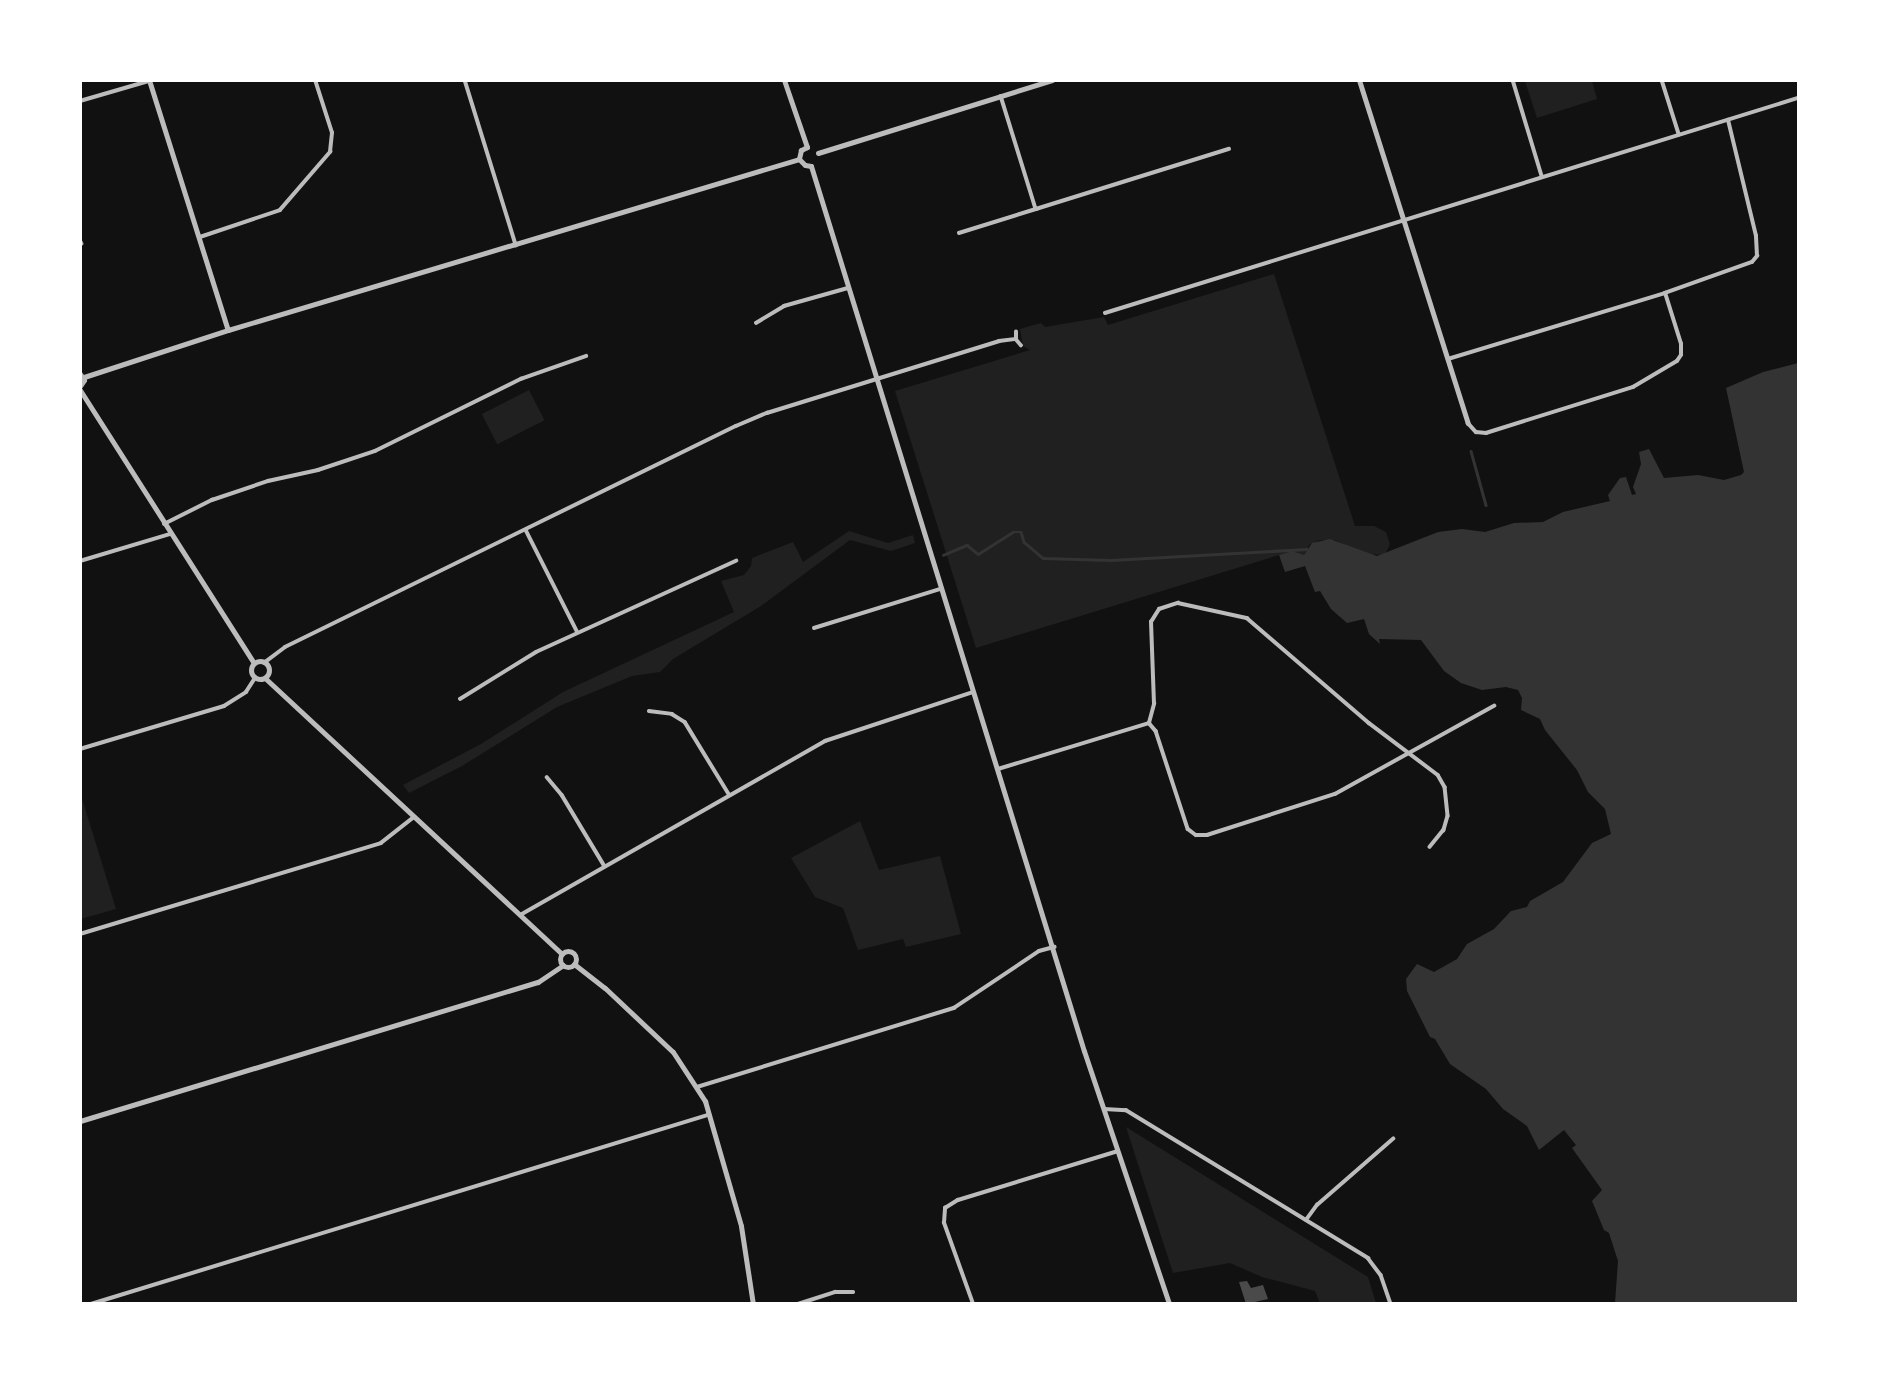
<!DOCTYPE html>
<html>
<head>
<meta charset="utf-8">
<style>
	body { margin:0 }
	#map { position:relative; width:1879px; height:1384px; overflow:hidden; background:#111; font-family:Spectral,serif }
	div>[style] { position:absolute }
	.green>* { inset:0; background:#202020; transform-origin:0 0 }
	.water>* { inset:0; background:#333 }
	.stream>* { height:2.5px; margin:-1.25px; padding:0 1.25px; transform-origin:1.25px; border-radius:1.25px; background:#333 }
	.building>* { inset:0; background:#4a4a4a }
	.minor>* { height:3.5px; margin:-1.75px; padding:0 1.75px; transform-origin:1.75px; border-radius:1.75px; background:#bcbcbc }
	.tertiary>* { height:5px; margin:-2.5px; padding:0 2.5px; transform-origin:2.5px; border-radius:2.5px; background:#bcbcbc }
	.tertiary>.ring { margin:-2.5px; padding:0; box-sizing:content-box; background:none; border:5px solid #bcbcbc; border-radius:50% }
	span { translate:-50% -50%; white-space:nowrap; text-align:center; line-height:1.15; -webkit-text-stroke:6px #fff; paint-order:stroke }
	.frame { position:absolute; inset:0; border:82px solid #fff; pointer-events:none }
</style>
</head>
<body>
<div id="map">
	<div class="green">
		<i style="clip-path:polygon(1525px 81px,1592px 81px,1597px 99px,1537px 118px)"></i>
		<i style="clip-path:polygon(1274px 274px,1355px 526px,1374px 526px,1386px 532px,1390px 544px,1385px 555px,1364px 554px,1335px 540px,1320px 540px,1309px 545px,1304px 556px,1292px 551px,976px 648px,895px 391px,1030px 350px,1023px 346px,1020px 329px,1041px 323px,1045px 327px,1104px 317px,1108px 325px)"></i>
		<i style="left:529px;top:390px;width:34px;height:53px;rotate:63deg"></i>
		<i style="clip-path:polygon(849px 531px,888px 543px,913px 535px,915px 543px,891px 551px,850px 540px,761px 606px,673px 659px,660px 672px,632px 676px,557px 707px,462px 766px,409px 793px,403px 785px,481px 744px,563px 692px,734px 612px,721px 581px,744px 575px,751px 566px,752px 558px,793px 542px,803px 562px)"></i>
		<i style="clip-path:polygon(80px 792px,116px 909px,81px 919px,80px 919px)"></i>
		<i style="clip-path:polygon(860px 821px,879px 870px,940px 856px,961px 934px,906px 947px,903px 939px,858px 950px,843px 908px,815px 897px,791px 858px)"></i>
		<i style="clip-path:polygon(1126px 1127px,1368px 1277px,1376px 1303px,1320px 1303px,1315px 1291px,1262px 1277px,1230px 1263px,1173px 1273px)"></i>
	</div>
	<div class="water">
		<i style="clip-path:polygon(1798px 363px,1798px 1303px,1615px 1303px,1618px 1261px,1609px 1233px,1604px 1230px,1592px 1201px,1602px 1190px,1572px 1148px,1576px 1145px,1564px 1130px,1539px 1150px,1527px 1126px,1503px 1109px,1486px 1089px,1450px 1064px,1435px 1039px,1430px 1037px,1407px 991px,1406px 979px,1417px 964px,1434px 972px,1457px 959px,1467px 944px,1494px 929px,1511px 911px,1527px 907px,1530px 901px,1563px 882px,1592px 843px,1611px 834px,1605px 809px,1588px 792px,1577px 770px,1545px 730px,1540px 719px,1521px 710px,1522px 698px,1518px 690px,1506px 687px,1482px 690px,1461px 683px,1444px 671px,1421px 640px,1379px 639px,1380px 644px,1369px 634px,1364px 619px,1347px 623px,1331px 609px,1320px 591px,1315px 592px,1305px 566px,1285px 572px,1279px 555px,1292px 551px,1304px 555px,1312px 543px,1330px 539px,1377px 556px,1438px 532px,1462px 529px,1485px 532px,1514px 523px,1543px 522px,1563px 512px,1610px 501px,1608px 495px,1620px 478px,1626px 477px,1632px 495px,1636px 494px,1633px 487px,1641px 464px,1639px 452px,1649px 449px,1664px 478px,1698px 475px,1724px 480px,1741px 475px,1744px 472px,1726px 388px,1763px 372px)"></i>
	</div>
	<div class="stream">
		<i style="left:1471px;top:451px;width:56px;rotate:74.5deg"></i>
		<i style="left:943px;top:555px;width:26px;rotate:-23deg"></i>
		<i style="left:967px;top:545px;width:14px;rotate:39deg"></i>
		<i style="left:978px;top:554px;width:41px;rotate:-32.2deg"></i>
		<i style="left:1013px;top:532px;width:8px"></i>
		<i style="left:1021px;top:532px;width:10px;rotate:73deg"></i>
		<i style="left:1024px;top:542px;width:25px;rotate:40deg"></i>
		<i style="left:1043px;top:558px;width:68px;rotate:1.7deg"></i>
		<i style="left:1111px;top:560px;width:196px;rotate:-3.2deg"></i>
	</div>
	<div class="building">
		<i style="clip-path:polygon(1247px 1281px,1251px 1288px,1263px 1285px,1268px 1299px,1246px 1304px,1239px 1282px)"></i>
	</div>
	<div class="minor">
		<i style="left:465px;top:80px;width:173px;rotate:72.8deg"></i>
		<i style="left:1513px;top:80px;width:100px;rotate:73.2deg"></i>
		<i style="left:1662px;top:80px;width:57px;rotate:72.5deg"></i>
		<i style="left:1001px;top:96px;width:118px;rotate:72.8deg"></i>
		<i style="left:1036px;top:209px;width:202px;rotate:-17.3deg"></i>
		<i style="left:80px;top:101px;width:72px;rotate:-16.2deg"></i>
		<i style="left:959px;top:233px;width:81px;rotate:-17.3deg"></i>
		<i style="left:200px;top:237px;width:84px;rotate:-18.6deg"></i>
		<i style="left:280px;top:210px;width:77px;rotate:-49.2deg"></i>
		<i style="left:330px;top:152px;width:19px;rotate:-84deg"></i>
		<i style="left:332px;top:133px;width:56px;rotate:-107.8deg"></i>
		<i style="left:80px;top:240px;width:4px;rotate:63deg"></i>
		<i style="left:1105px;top:313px;width:726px;rotate:-17.24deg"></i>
		<i style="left:756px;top:323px;width:33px;rotate:-31deg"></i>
		<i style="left:784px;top:306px;width:66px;rotate:-15.7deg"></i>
		<i style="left:1016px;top:339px;width:7px;rotate:-90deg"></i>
		<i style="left:1448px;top:359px;width:227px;rotate:-16.9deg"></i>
		<i style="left:1665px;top:293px;width:92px;rotate:-19.6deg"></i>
		<i style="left:1752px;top:262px;width:8px;rotate:-50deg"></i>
		<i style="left:1757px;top:256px;width:20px;rotate:-93deg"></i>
		<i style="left:1756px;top:236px;width:119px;rotate:-103.6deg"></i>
		<i style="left:1468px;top:423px;width:12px;rotate:48deg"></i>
		<i style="left:1476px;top:432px;width:10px;rotate:6deg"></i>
		<i style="left:1486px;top:433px;width:154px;rotate:-17.4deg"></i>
		<i style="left:1633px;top:387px;width:51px;rotate:-30.6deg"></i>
		<i style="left:1677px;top:361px;width:7px;rotate:-56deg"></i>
		<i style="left:1681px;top:355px;width:11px;rotate:-90deg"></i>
		<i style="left:1681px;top:344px;width:53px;rotate:-107.4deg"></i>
		<i style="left:164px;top:524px;width:54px;rotate:-26.6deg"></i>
		<i style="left:212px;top:500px;width:59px;rotate:-18.7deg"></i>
		<i style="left:268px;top:481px;width:51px;rotate:-12.4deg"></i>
		<i style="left:318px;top:470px;width:60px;rotate:-18.4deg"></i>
		<i style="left:375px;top:451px;width:163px;rotate:-26.3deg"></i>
		<i style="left:521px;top:379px;width:69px;rotate:-19.5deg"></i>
		<i style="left:526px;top:530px;width:113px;rotate:63.2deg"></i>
		<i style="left:80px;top:561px;width:94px;rotate:-16.7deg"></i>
		<i style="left:814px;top:628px;width:132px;rotate:-17.2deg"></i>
		<i style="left:264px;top:663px;width:26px;rotate:-37deg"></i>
		<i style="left:285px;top:647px;width:502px;rotate:-26.11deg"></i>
		<i style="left:736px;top:426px;width:34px;rotate:-23deg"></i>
		<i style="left:767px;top:413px;width:243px;rotate:-17.2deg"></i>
		<i style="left:999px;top:341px;width:17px;rotate:-7deg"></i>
		<i style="left:1016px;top:339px;width:8px;rotate:50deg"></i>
		<i style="left:460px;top:699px;width:89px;rotate:-31.7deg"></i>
		<i style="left:536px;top:652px;width:220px;rotate:-24.5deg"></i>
		<i style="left:649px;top:711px;width:23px;rotate:7deg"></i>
		<i style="left:672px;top:714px;width:15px;rotate:32deg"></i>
		<i style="left:685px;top:722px;width:84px;rotate:58.6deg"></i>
		<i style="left:1149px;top:723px;width:20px;rotate:-75deg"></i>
		<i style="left:1154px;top:704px;width:82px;rotate:-92.1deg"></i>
		<i style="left:1151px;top:622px;width:15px;rotate:-58deg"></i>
		<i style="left:1159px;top:609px;width:20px;rotate:-18deg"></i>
		<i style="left:1178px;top:603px;width:71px;rotate:12.3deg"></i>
		<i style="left:1247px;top:618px;width:161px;rotate:40.7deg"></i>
		<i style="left:1369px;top:723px;width:86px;rotate:37deg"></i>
		<i style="left:1438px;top:775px;width:14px;rotate:60deg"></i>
		<i style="left:1445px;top:787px;width:29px;rotate:84deg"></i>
		<i style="left:1448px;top:816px;width:15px;rotate:106deg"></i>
		<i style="left:1444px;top:830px;width:22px;rotate:129deg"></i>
		<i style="left:80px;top:749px;width:150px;rotate:-16.6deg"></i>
		<i style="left:224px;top:706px;width:26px;rotate:-32deg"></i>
		<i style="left:246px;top:692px;width:17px;rotate:-57deg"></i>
		<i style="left:998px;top:769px;width:158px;rotate:-16.9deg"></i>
		<i style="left:1149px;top:723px;width:11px;rotate:49deg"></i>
		<i style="left:1156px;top:731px;width:103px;rotate:71.9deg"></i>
		<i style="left:1188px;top:829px;width:10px;rotate:37deg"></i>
		<i style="left:1196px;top:835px;width:11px"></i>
		<i style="left:1207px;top:835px;width:134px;rotate:-17.8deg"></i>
		<i style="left:1335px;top:794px;width:182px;rotate:-29deg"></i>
		<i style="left:547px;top:777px;width:23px;rotate:50deg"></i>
		<i style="left:562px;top:795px;width:82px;rotate:59deg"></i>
		<i style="left:522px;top:914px;width:349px;rotate:-29.7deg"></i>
		<i style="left:825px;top:741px;width:156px;rotate:-18.3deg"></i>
		<i style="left:80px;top:934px;width:314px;rotate:-16.8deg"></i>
		<i style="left:381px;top:843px;width:42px;rotate:-38.2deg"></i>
		<i style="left:697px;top:1087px;width:269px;rotate:-17.1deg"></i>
		<i style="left:954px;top:1008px;width:102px;rotate:-33.8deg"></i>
		<i style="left:1039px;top:951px;width:16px;rotate:-15deg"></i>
		<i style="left:1104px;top:1109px;width:22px;rotate:3deg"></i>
		<i style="left:1126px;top:1110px;width:284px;rotate:31.4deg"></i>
		<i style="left:1368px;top:1258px;width:21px;rotate:53deg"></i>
		<i style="left:1381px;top:1275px;width:31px;rotate:71deg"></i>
		<i style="left:1306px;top:1220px;width:19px;rotate:-54deg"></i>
		<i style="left:1317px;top:1205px;width:101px;rotate:-41deg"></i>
		<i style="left:91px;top:1304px;width:645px;rotate:-17.03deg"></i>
		<i style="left:798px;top:1304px;width:39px;rotate:-18deg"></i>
		<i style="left:835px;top:1292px;width:18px"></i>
		<i style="left:973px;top:1304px;width:86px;rotate:-109.7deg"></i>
		<i style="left:944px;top:1223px;width:15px;rotate:-86deg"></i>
		<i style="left:945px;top:1208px;width:15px;rotate:-32deg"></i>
		<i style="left:958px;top:1200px;width:167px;rotate:-17deg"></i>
	</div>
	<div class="tertiary">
		<i style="left:149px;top:80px;width:262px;rotate:72.5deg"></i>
		<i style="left:784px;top:80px;width:71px;rotate:71.1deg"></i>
		<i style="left:1359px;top:80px;width:360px;rotate:72.4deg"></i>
		<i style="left:807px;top:147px;width:7px;rotate:153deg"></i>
		<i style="left:801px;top:150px;width:9px;rotate:103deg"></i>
		<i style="left:799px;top:159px;width:8px;rotate:45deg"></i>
		<i style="left:805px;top:165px;width:6px;rotate:9deg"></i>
		<i style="left:818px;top:153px;width:245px;rotate:-17.3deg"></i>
		<i style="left:811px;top:166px;width:926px;rotate:72.86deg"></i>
		<i style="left:1084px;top:1051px;width:267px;rotate:71.4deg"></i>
		<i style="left:80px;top:374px;width:7px;rotate:56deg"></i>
		<i style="left:84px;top:380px;width:7px;rotate:124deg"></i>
		<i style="left:84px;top:377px;width:151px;rotate:-18.1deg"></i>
		<i style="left:228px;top:330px;width:596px;rotate:-16.67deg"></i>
		<i style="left:80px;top:390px;width:322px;rotate:57.5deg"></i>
		<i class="ring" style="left:251px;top:661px;width:13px;height:13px"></i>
		<i style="left:266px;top:679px;width:404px;rotate:42.9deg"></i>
		<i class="ring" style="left:560px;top:951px;width:11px;height:11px"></i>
		<i style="left:574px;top:964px;width:39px;rotate:38deg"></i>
		<i style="left:605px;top:988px;width:93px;rotate:43.3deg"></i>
		<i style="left:673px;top:1052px;width:59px;rotate:56.9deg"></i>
		<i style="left:705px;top:1101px;width:130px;rotate:73.9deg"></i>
		<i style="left:741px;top:1226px;width:79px;rotate:81.3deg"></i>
		<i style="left:80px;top:1121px;width:479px;rotate:-16.9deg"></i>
		<i style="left:538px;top:982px;width:30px;rotate:-34deg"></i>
	</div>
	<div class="frame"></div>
</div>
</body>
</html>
